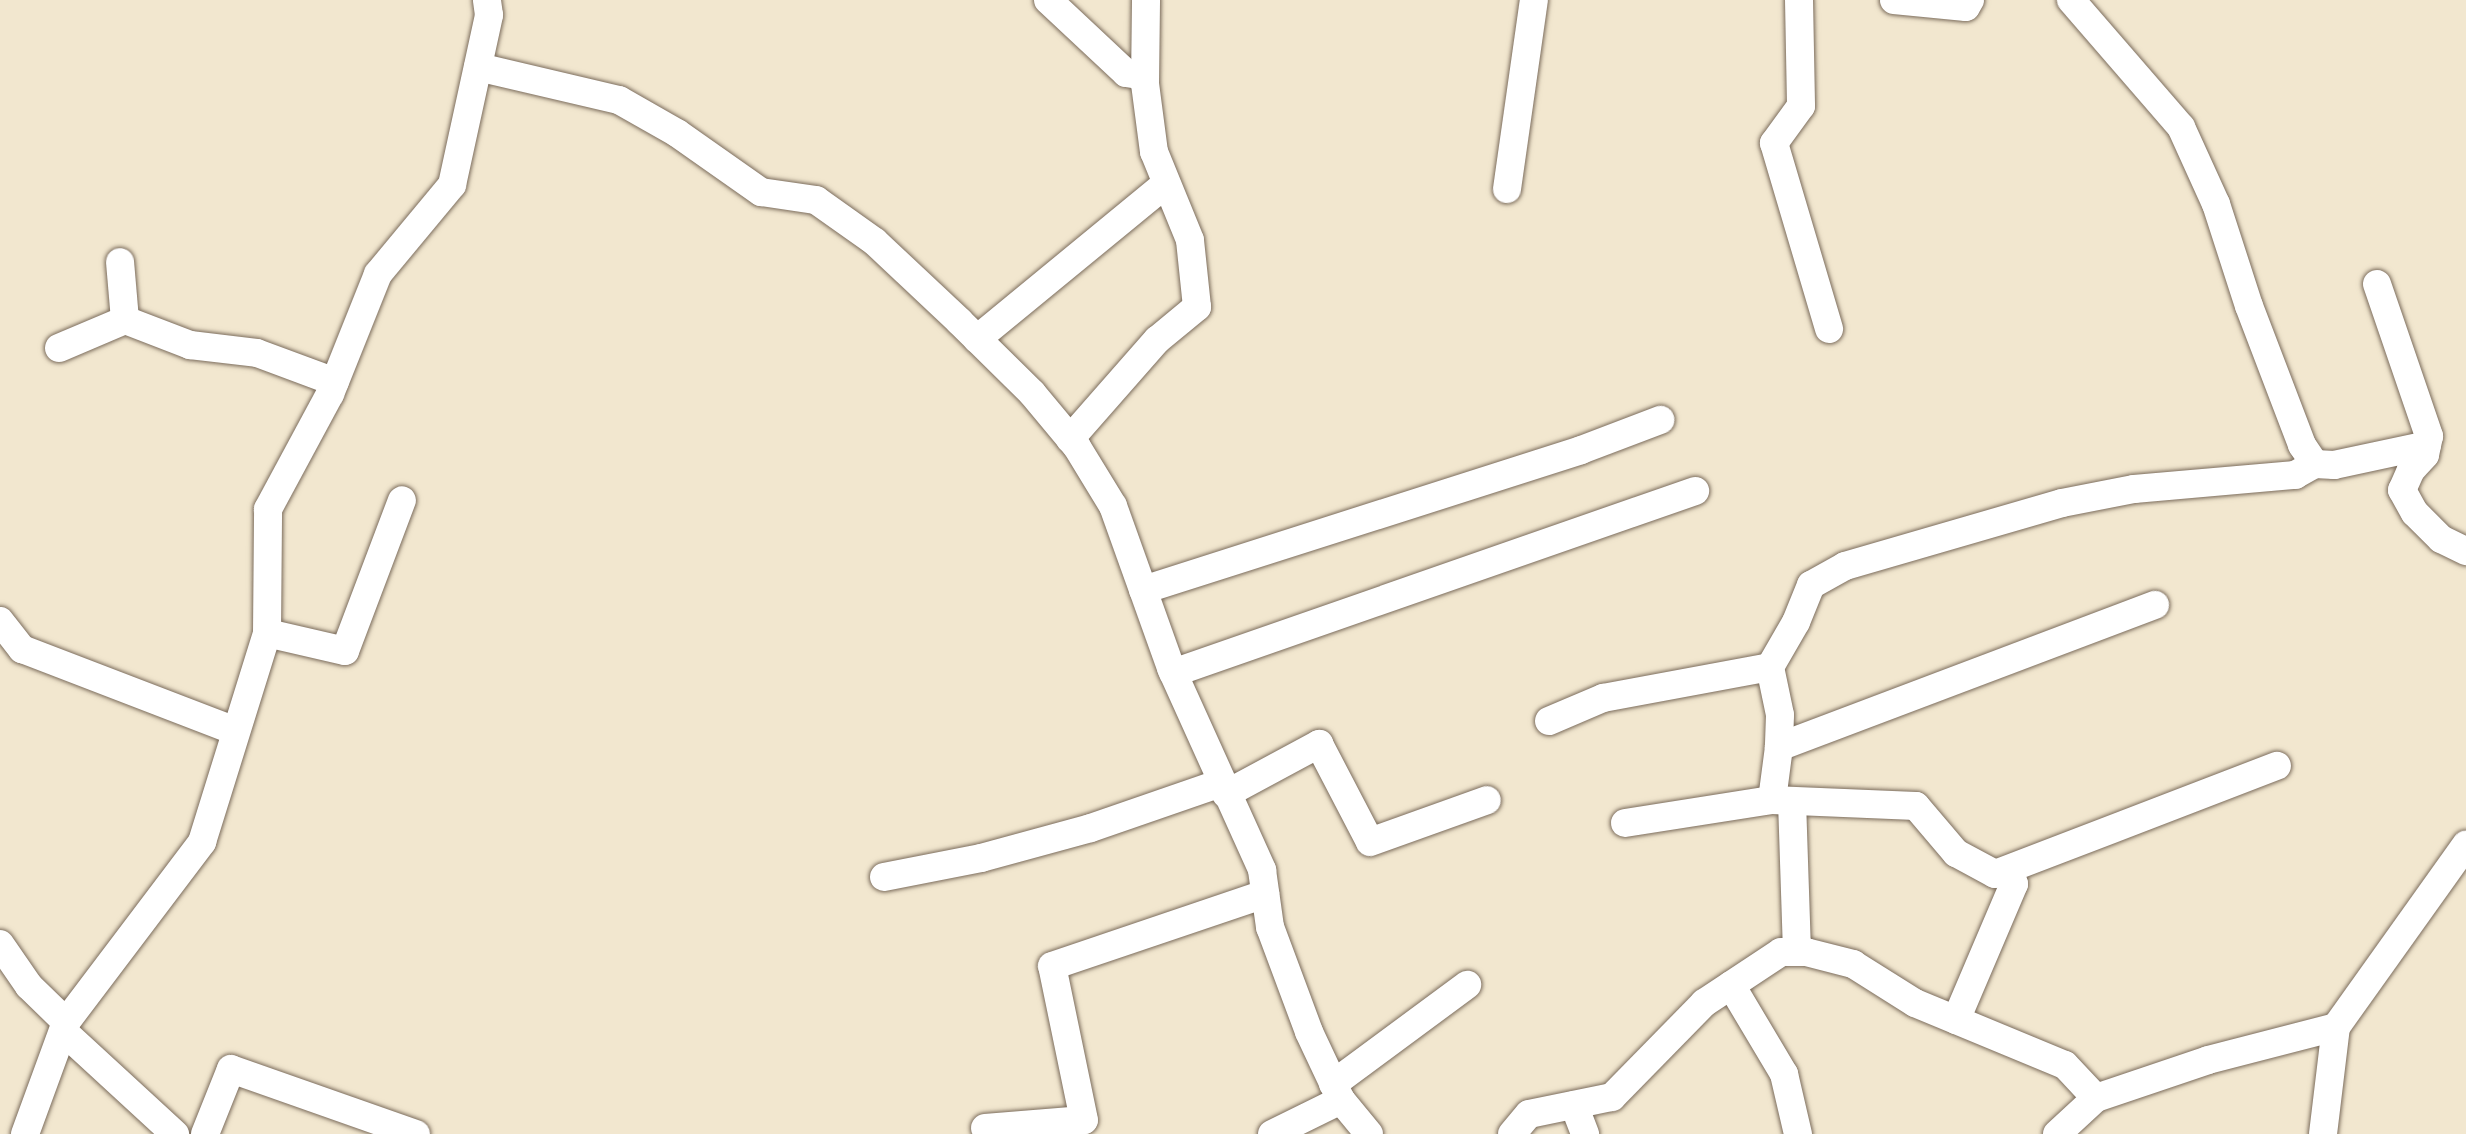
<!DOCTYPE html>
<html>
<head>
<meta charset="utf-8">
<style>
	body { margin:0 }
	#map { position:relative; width:2466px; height:1134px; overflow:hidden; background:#f2e7cf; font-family:"Sorts Mill Goudy",serif }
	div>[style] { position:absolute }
	.roads { filter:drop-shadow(0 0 2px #7b6c5c) drop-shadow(0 0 2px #7b6c5c) }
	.minor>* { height:28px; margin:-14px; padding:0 14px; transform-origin:14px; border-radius:14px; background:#fff }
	span { translate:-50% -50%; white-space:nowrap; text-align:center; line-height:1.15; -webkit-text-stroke:7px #f7f3e8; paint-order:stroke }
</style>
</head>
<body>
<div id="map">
	<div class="roads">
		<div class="minor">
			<i style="left:1048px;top:0;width:107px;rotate:43.1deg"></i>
			<i style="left:1126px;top:73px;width:19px;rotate:9deg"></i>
			<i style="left:1799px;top:0;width:106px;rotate:88.9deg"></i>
			<i style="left:1801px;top:106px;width:46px;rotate:126.1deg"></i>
			<i style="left:1774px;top:143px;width:194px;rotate:73.5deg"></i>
			<i style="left:1894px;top:0;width:72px;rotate:5.6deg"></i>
			<i style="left:1966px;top:7px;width:8px;rotate:-60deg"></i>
			<i style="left:2071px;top:0;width:168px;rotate:49.1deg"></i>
			<i style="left:2181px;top:127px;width:85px;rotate:65.6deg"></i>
			<i style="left:2216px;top:204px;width:107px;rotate:72.1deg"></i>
			<i style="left:2249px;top:306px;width:149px;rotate:69.1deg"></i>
			<i style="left:2302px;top:445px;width:23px;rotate:56deg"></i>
			<i style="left:2315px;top:464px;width:19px;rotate:3deg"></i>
			<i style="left:2334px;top:465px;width:95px;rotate:-12.1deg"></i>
			<i style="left:478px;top:67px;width:145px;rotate:13.2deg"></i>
			<i style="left:619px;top:100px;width:67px;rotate:29.6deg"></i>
			<i style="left:677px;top:133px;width:103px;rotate:35.1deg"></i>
			<i style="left:761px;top:192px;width:56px;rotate:8.3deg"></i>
			<i style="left:816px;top:200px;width:72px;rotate:35.4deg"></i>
			<i style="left:875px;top:242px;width:115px;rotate:43.2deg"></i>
			<i style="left:959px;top:321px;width:103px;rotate:44.6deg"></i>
			<i style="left:1032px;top:393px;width:70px;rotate:50.2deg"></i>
			<i style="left:1077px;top:447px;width:69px;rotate:58.6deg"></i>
			<i style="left:1113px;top:506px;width:172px;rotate:70.3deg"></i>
			<i style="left:1171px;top:668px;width:222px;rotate:65.7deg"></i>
			<i style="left:1262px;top:870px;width:58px;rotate:82deg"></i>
			<i style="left:1270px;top:927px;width:112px;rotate:69.6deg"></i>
			<i style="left:1309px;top:1032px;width:75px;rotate:64.8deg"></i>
			<i style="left:1341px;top:1100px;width:44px;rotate:50.5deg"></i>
			<i style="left:1507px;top:189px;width:191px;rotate:-81.9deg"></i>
			<i style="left:2377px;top:284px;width:161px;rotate:71.1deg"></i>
			<i style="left:2429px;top:436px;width:19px;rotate:102deg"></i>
			<i style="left:2425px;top:455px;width:21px;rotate:133deg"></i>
			<i style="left:2411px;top:470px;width:22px;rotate:114deg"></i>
			<i style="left:2402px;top:490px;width:26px;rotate:61deg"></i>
			<i style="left:2415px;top:513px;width:37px;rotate:45deg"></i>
			<i style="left:2441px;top:539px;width:28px;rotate:26deg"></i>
			<i style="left:125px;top:320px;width:70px;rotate:21deg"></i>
			<i style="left:190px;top:345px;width:67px;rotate:6.8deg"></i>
			<i style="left:257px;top:353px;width:83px;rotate:20.4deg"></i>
			<i style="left:977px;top:339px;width:244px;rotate:-39.4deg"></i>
			<i style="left:59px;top:348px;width:72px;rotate:-23deg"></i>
			<i style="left:125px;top:320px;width:58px;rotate:-94.9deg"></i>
			<i style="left:1070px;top:439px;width:132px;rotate:-48.7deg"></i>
			<i style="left:1157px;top:340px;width:52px;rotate:-39.5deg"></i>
			<i style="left:1197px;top:307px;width:67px;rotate:-96deg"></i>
			<i style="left:1190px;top:240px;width:95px;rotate:-112.2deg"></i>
			<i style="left:1154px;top:152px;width:69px;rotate:-97.5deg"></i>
			<i style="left:1145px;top:84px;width:84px;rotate:-89.3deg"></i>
			<i style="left:1143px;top:590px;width:460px;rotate:-17.7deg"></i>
			<i style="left:1581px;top:450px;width:85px;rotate:-20.8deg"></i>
			<i style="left:0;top:621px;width:36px;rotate:52deg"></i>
			<i style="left:22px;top:649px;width:229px;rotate:21deg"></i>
			<i style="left:267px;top:633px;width:80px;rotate:13deg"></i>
			<i style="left:345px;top:651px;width:161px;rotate:-69.3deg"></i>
			<i style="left:1770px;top:667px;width:52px;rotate:-60deg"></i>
			<i style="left:1796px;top:622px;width:40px;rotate:-68deg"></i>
			<i style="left:1811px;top:585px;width:39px;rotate:-29deg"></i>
			<i style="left:1845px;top:566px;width:226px;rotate:-16.2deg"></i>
			<i style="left:2062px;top:503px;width:73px;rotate:-11deg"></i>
			<i style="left:2134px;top:489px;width:162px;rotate:-5deg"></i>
			<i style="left:2295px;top:475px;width:23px;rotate:-29deg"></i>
			<i style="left:1173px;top:673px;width:553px;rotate:-19.22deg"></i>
			<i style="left:1549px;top:721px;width:59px;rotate:-23.1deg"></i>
			<i style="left:1603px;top:698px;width:170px;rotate:-10.5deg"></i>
			<i style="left:1770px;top:667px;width:49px;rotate:78.2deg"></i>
			<i style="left:1780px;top:715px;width:32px;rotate:92deg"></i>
			<i style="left:1226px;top:794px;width:106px;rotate:-28.3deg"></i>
			<i style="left:1319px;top:744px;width:110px;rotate:62.5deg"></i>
			<i style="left:1370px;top:842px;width:124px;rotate:-19.7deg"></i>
			<i style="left:1772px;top:800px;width:53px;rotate:-82.5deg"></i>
			<i style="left:1779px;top:747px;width:402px;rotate:-20.7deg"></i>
			<i style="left:1792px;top:801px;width:151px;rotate:88.1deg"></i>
			<i style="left:1625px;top:823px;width:149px;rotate:-8.9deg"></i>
			<i style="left:1772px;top:800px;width:144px;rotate:2.4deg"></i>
			<i style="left:1916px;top:806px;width:62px;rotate:49.6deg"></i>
			<i style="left:1956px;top:853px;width:44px;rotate:28.3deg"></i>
			<i style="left:1995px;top:874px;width:302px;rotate:-21deg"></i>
			<i style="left:884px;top:877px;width:99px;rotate:-11.1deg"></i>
			<i style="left:981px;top:858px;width:114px;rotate:-15.3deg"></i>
			<i style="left:1091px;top:828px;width:138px;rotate:-19.1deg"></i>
			<i style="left:0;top:944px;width:51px;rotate:55.4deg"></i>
			<i style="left:29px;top:986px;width:52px;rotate:44.2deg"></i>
			<i style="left:1731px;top:985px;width:104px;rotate:59.2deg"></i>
			<i style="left:1784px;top:1074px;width:62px;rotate:76.9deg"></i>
			<i style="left:1956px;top:1020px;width:148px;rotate:-66.9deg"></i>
			<i style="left:2014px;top:884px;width:15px;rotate:-113deg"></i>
			<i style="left:64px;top:1032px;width:151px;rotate:42.6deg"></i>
			<i style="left:1333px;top:1084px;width:167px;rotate:-36.5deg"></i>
			<i style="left:1574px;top:1105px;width:31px;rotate:69deg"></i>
			<i style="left:985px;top:1128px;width:99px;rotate:-4.6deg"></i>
			<i style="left:1084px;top:1120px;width:157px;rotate:-101.7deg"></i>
			<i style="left:1052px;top:966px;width:225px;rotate:-18.7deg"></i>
			<i style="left:25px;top:1134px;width:119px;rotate:-69.9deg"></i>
			<i style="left:66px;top:1022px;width:226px;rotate:-52.9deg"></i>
			<i style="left:202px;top:842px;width:219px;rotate:-72.7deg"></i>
			<i style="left:267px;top:633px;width:124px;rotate:-89.5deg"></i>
			<i style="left:268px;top:509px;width:131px;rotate:-61.7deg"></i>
			<i style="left:330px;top:394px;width:129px;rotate:-68.2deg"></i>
			<i style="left:378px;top:274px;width:116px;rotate:-50.3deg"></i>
			<i style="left:452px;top:185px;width:174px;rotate:-77.7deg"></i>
			<i style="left:489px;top:15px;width:15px;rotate:-98deg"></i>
			<i style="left:205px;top:1134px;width:70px;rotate:-68.2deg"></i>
			<i style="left:231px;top:1069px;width:196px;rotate:19.4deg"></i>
			<i style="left:1272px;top:1134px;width:77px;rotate:-26.2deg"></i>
			<i style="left:1512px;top:1134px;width:26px;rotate:-50deg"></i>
			<i style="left:1529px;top:1114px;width:85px;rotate:-11.6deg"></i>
			<i style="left:1612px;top:1097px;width:132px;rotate:-45.6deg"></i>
			<i style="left:1704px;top:1003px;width:92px;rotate:-33.5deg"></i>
			<i style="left:1781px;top:952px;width:25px"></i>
			<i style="left:1806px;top:952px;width:49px;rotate:14.3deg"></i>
			<i style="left:1853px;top:964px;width:73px;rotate:32.2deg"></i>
			<i style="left:1915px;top:1003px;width:162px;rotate:22.5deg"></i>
			<i style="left:2065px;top:1065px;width:45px;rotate:46.8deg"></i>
			<i style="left:2057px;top:1134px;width:53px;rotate:-42.7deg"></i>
			<i style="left:2096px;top:1098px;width:118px;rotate:-18.7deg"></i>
			<i style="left:2208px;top:1060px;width:132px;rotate:-14.5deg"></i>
			<i style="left:2323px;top:1134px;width:108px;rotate:-83.1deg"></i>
			<i style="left:2336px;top:1027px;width:224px;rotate:-54.5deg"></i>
		</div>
	</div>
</div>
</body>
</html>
